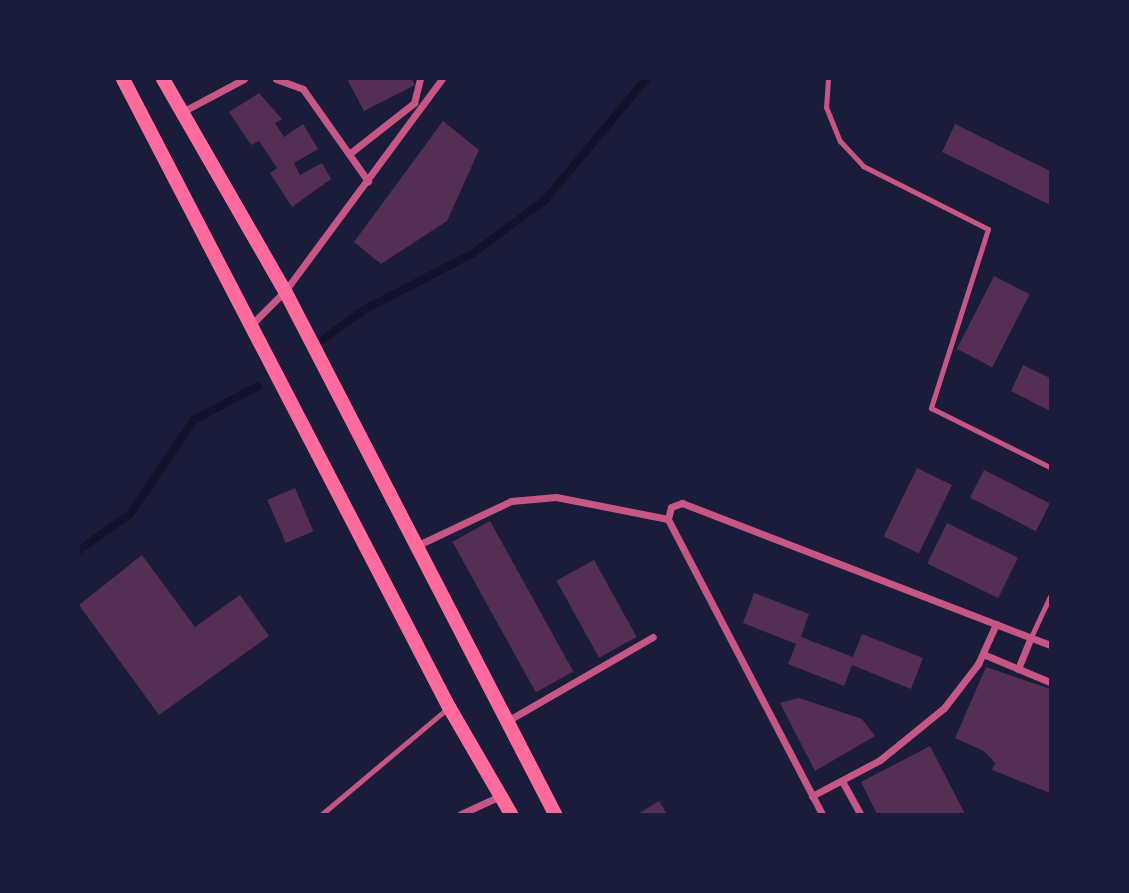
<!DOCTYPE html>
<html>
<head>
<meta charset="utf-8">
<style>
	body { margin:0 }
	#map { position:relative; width:1129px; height:893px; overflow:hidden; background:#1b1b3a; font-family:"Nunito Sans",sans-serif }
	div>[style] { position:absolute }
	.stream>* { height:8px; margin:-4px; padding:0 4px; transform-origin:4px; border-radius:4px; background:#12122b }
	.building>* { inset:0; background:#542f53; transform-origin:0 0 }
	.service>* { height:5px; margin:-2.5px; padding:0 2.5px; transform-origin:2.5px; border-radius:2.5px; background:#c65784 }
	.minor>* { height:7px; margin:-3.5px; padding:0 3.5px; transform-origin:3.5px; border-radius:3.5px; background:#c65784 }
	.secondary>* { height:14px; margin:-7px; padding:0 7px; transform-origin:7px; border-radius:7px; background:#ff6b9d }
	span { translate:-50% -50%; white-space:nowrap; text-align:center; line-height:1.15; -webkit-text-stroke:5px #1b1b3a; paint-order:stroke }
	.frame { position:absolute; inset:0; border:80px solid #1b1b3a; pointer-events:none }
</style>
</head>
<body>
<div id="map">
	<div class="stream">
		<i style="left:322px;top:340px;width:53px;rotate:-35.8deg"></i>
		<i style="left:365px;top:309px;width:120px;rotate:-27.2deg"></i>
		<i style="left:472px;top:254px;width:91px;rotate:-36.5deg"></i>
		<i style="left:545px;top:200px;width:158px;rotate:-50.1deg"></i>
		<i style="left:79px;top:550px;width:62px;rotate:-35.2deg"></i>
		<i style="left:130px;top:514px;width:114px;rotate:-55.8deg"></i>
		<i style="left:194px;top:420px;width:72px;rotate:-28deg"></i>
	</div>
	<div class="building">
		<i style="clip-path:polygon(347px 79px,412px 79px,415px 85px,364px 111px)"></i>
		<i style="clip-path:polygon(259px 93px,282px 119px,275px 123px,284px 137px,303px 124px,318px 149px,294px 163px,300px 175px,322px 163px,331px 179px,292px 207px,270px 173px,277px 168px,259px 141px,251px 145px,229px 112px)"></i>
		<i style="clip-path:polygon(443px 121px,479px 150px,447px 221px,381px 264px,354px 242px)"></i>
		<i style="clip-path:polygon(955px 124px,1050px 171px,1050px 205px,942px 152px)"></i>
		<i style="left:994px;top:276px;width:40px;height:82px;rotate:27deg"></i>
		<i style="clip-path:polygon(1023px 365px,1050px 378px,1050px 411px,1011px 391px)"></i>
		<i style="left:917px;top:468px;width:39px;height:76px;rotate:26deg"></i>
		<i style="left:984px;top:470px;width:74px;height:31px;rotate:27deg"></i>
		<i style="left:295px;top:488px;width:47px;height:30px;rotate:67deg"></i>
		<i style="left:490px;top:521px;width:172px;height:43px;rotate:61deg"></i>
		<i style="left:947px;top:523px;width:79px;height:45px;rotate:26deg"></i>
		<i style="clip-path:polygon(142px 555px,195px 627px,240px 595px,269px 636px,159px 715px,79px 605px)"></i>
		<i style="left:594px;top:560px;width:88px;height:43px;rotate:61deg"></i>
		<i style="clip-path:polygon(754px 593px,809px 614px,801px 637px,853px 657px,862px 634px,923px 658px,911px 689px,852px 665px,844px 686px,788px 664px,796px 644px,743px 623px)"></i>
		<i style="clip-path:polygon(986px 667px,1050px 689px,1050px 793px,992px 770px,995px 763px,984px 751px,955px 738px)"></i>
		<i style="clip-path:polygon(799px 698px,862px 719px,875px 736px,815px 771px,780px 703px)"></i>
		<i style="clip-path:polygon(930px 746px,965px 814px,877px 814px,861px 782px)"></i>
		<i style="clip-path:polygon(659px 801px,667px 814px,638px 814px)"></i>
	</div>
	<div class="service">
		<i style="left:828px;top:79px;width:28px;rotate:94deg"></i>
		<i style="left:826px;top:107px;width:37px;rotate:68deg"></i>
		<i style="left:840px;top:141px;width:34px;rotate:47deg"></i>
		<i style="left:863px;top:166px;width:140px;rotate:26.7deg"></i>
		<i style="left:988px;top:229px;width:188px;rotate:107.7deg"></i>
		<i style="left:931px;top:408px;width:133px;rotate:26.4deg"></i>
		<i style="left:1031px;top:637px;width:45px;rotate:-65.1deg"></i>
		<i style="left:322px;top:814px;width:166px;rotate:-40.1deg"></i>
	</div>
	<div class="minor">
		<i style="left:276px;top:79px;width:29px;rotate:20deg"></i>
		<i style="left:303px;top:89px;width:113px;rotate:54.8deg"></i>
		<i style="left:182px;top:112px;width:70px;rotate:-28deg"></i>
		<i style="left:349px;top:154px;width:83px;rotate:-38.1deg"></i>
		<i style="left:414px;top:103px;width:25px;rotate:-76deg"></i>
		<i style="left:251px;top:325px;width:48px;rotate:-45deg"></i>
		<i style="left:285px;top:291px;width:264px;rotate:-53.5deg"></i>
		<i style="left:416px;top:546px;width:105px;rotate:-25.3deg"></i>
		<i style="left:511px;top:501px;width:45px;rotate:-5.1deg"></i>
		<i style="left:556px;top:497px;width:114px;rotate:11.1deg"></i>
		<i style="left:983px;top:654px;width:73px;rotate:22.7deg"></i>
		<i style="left:1018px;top:669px;width:35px;rotate:-68deg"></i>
		<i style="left:509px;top:720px;width:166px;rotate:-30deg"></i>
		<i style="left:842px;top:781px;width:38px;rotate:61deg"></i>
		<i style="left:812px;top:796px;width:77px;rotate:-27.9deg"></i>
		<i style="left:880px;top:760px;width:82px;rotate:-39.1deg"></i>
		<i style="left:944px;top:708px;width:56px;rotate:-52.3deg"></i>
		<i style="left:978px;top:664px;width:44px;rotate:-65.8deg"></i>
		<i style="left:461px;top:814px;width:43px;rotate:-24.8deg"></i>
		<i style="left:822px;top:814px;width:333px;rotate:-117.6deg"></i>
		<i style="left:668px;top:519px;width:12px;rotate:-76deg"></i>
		<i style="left:671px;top:507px;width:12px;rotate:-20deg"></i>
		<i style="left:682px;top:503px;width:394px;rotate:21.1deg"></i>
	</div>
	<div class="secondary">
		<i style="left:123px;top:79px;width:708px;rotate:62.57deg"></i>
		<i style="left:449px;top:707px;width:124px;rotate:59.9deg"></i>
		<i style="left:163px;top:79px;width:245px;rotate:60.1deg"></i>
		<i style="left:285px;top:291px;width:589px;rotate:62.69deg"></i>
	</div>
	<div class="frame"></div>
</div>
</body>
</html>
